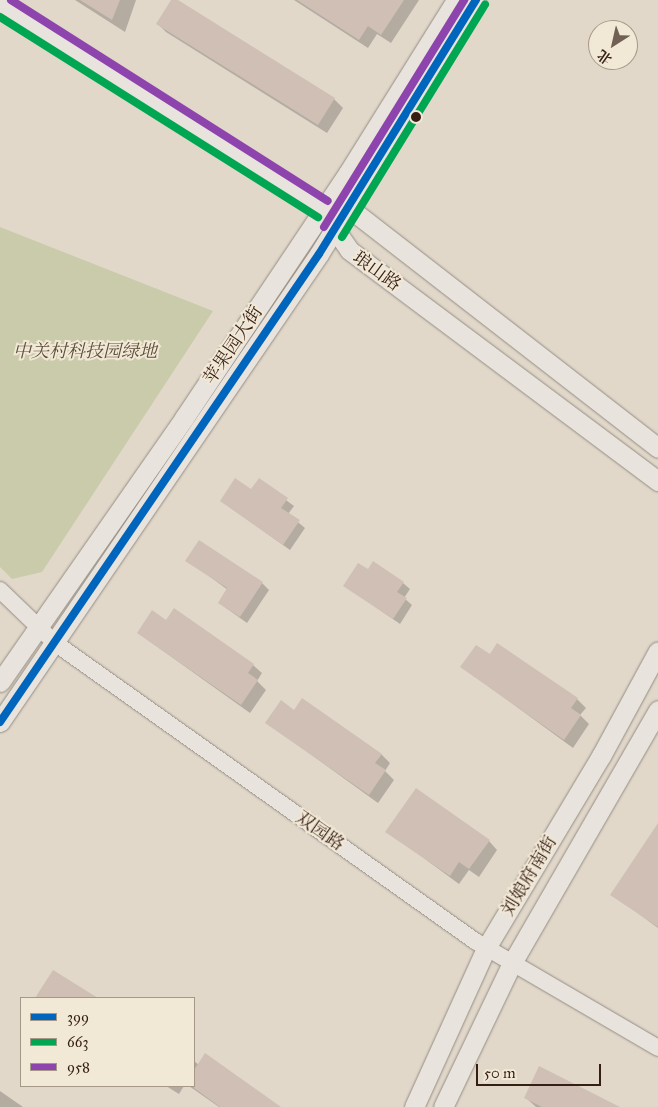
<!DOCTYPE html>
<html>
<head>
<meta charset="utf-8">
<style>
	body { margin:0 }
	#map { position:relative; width:658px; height:1107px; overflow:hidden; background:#e1d8ca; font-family:"IM FELL Great Primer","Noto Serif SC",serif }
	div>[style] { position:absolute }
	.green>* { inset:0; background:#cacbab }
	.shadow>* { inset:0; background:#0003 }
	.building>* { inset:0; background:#cfbfb5 }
	.roads { filter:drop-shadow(0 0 1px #958d84) drop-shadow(0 0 1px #958d84) }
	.tertiary>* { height:16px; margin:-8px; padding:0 8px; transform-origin:8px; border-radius:8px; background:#e8e3dc }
	.secondary>* { height:19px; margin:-9.5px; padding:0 9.5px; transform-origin:9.5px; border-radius:9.5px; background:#e8e3dc }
	.bus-1>* { height:8px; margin:-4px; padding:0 4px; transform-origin:4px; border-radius:4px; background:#0065bd }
	.bus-2>* { height:8px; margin:-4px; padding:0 4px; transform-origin:4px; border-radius:4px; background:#00a651 }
	.bus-3>* { height:8px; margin:-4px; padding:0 4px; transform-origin:4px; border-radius:4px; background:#8e44ad }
	.dots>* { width:14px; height:14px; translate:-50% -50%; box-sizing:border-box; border:2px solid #f2e8d6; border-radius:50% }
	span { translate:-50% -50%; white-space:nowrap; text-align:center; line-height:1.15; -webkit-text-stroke:4px #f2e8d6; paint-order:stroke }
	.street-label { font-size:18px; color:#351f15 }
	.park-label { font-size:18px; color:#5c4f3a; font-style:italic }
	.legend { position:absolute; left:20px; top:997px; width:175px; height:90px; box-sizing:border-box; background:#f2e8d6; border:1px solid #a69889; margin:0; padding:6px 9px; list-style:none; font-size:15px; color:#351f15 }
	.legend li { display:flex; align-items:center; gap:10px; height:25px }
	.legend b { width:25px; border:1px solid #a69889 }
	.north { position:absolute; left:588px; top:20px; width:50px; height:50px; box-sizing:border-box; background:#f2e8d6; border:1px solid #a69889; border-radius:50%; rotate:215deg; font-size:14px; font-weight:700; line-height:20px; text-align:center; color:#351f15 }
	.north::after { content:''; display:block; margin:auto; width:18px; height:22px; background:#716054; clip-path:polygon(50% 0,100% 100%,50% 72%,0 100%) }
	.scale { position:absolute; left:476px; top:1064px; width:125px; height:22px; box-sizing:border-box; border:2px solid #351f15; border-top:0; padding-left:6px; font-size:15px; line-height:18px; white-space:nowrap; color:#351f15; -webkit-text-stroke:4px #f2e8d6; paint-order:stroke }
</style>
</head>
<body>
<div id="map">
	<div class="green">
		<i style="clip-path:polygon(0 227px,213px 311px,42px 572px,12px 579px,0 567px)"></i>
	</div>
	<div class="shadow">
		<i style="clip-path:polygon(75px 0,136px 0,125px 32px)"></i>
		<i style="clip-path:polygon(172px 0,334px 99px,343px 108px,327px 133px,166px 32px,158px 24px)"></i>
		<i style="clip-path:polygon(294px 0,419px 0,391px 43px,377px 34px,368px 48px)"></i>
		<i style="clip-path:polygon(259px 480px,294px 506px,288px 514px,305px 528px,290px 550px,221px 501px,251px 491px)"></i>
		<i style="clip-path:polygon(187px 560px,262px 583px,269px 590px,247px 623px,219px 603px,228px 590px)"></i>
		<i style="clip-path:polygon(368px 571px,403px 583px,410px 589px,404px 598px,412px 605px,400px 624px,345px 586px)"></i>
		<i style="clip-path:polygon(167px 622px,253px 665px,262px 673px,257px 681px,266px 690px,250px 713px,138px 633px)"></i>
		<i style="clip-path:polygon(490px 656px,577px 699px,586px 708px,580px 715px,589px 724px,573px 748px,462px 667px)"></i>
		<i style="clip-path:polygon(294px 711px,381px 754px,390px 763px,385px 771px,394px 780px,378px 803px,266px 722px)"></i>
		<i style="clip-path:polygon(387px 831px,489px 841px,497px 850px,479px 877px,469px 870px,459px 884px)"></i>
		<i style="clip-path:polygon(658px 832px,658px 928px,612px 894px)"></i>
		<i style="clip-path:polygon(54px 971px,95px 998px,36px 998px)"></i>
		<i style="clip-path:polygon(194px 1061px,199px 1065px,279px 1107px,219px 1107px,189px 1086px,194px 1086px)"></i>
		<i style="clip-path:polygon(166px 1086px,184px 1086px,179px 1094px)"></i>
		<i style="clip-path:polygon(0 1091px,23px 1107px,0 1107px)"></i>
		<i style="clip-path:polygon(525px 1097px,617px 1107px,536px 1107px)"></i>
	</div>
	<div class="building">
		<i style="clip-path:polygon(80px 0,120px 0,112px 20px)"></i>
		<i style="clip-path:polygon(171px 0,178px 0,335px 98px,318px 125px,156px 24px)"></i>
		<i style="clip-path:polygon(297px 0,404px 0,381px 35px,368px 26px,359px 40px)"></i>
		<i style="clip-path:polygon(235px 478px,251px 489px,259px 478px,288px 498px,281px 508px,300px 520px,283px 545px,220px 501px)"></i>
		<i style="clip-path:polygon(199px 540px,263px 582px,240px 617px,218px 603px,227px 588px,185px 561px)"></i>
		<i style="clip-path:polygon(373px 561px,404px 582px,397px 592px,407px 598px,393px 619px,343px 586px,358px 563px,368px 569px)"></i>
		<i style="clip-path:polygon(174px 608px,254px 664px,248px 673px,258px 680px,241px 705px,137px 633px,152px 610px,166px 620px)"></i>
		<i style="clip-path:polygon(497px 643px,578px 698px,571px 708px,581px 715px,564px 740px,460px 667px,476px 645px,490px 654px)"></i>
		<i style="clip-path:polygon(302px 698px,382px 754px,375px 763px,386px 770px,369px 795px,265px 723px,281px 700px,294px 710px)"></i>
		<i style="clip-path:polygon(416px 788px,490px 840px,469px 869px,459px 862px,450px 876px,385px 832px)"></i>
		<i style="clip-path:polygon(658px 823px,658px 927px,610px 895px)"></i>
		<i style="clip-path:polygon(53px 970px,98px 998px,35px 998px)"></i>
		<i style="clip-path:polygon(205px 1053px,281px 1107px,220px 1107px,194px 1088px,194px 1070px)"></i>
		<i style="clip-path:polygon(539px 1066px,620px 1107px,542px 1107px,524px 1098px)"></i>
	</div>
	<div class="roads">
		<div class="tertiary">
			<i style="left:0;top:5px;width:382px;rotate:32.3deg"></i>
			<i style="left:0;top:590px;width:76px;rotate:43.9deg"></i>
			<i style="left:55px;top:643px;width:515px;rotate:35.36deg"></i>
			<i style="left:475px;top:941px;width:212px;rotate:30.3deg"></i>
		</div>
		<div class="secondary">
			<i style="left:336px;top:209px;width:13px;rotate:-4deg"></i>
			<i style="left:349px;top:208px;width:391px;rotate:37.8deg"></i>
			<i style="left:329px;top:221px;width:35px;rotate:55deg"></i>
			<i style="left:349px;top:250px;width:386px;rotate:36.8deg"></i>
			<i style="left:0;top:682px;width:322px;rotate:-55.1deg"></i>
			<i style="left:184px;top:418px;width:295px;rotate:-56.2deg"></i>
			<i style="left:348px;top:173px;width:204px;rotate:-58deg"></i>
			<i style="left:0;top:722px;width:566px;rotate:-55.72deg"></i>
			<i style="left:319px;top:254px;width:299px;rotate:-58.3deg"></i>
			<i style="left:414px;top:1107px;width:175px;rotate:-65.6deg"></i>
			<i style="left:486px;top:948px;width:224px;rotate:-59.1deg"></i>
			<i style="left:601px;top:756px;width:119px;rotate:-61.5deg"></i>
			<i style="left:443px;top:1107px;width:160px;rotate:-64.4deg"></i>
			<i style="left:512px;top:963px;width:292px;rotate:-60deg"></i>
		</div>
	</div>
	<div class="bus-1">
		<i style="left:0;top:722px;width:566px;rotate:-55.72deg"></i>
		<i style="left:319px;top:254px;width:299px;rotate:-58.3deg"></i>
	</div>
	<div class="bus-2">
		<i style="left:0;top:17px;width:376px;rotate:32.2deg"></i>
		<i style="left:342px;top:237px;width:273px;rotate:-58.4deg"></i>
	</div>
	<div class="bus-3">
		<i style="left:11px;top:0;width:375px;rotate:32.4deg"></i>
		<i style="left:324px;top:227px;width:267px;rotate:-58.3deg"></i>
	</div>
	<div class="dots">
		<i style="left:416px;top:117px;background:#351f15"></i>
	</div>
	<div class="street-label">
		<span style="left:377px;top:271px;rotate:36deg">琅山路</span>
		<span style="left:233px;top:345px;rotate:-56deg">苹果园大街</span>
		<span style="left:320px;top:831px;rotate:35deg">双园路</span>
		<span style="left:529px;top:876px;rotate:-59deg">刘娘府南街</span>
	</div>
	<div class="park-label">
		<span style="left:85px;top:351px">中关村科技园绿地</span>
	</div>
	<ul class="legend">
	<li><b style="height:6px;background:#0065bd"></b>399</li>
	<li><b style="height:6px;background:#00a651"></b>663</li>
	<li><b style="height:6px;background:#8e44ad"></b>958</li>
	</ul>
	<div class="north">北</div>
	<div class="scale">50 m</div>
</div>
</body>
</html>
